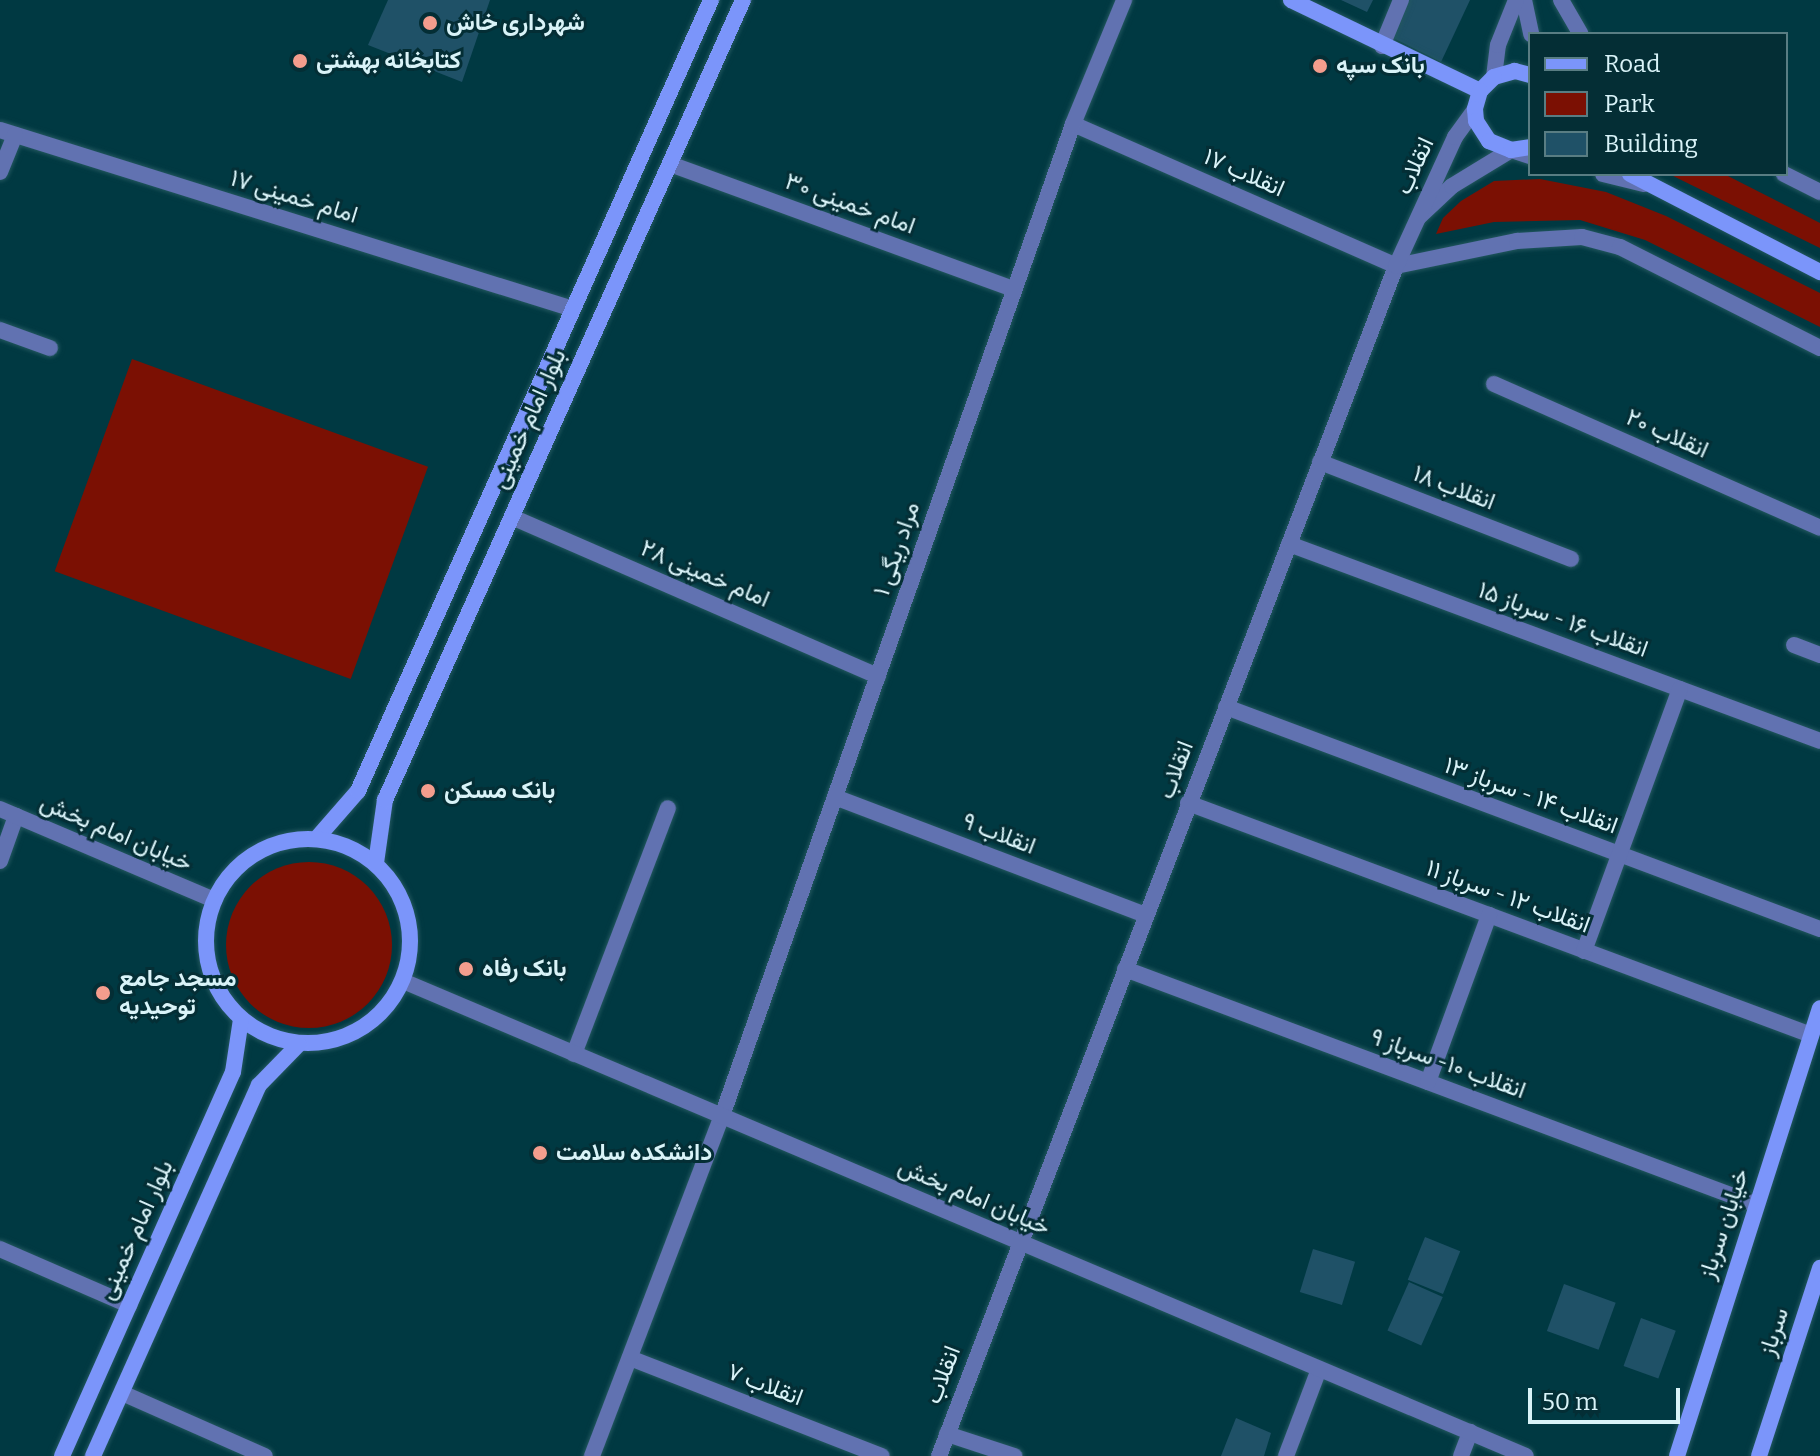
<!DOCTYPE html>
<html>
<head>
<meta charset="utf-8">
<style>
	body { margin:0 }
	#map { position:relative; width:1820px; height:1456px; overflow:hidden; background:#003942; font-family:Bitter,Vazirmatn,serif }
	div>[style] { position:absolute }
	.green>* { inset:0; background:#7b1003; transform-origin:0 0 }
	.round { border-radius:50% }
	.building>* { inset:0; background:#1f5167; transform-origin:0 0 }
	.roads { filter:drop-shadow(0 0 2px #23575f) drop-shadow(0 0 2px #23575f) }
	.minor>* { height:16px; margin:-8px; padding:0 8px; transform-origin:8px; border-radius:8px; background:#6172b1 }
	.tertiary>* { height:16px; margin:-8px; padding:0 8px; transform-origin:8px; border-radius:8px; background:#6172b1 }
	.secondary>* { height:16px; margin:-8px; padding:0 8px; transform-origin:8px; border-radius:8px; background:#7b95fa }
	.secondary>.ring { margin:-8px; padding:0; box-sizing:content-box; background:none; border:16px solid #7b95fa; border-radius:50% }
	.dots>* { width:22px; height:22px; translate:-50% -50%; box-sizing:border-box; border:4px solid #042e35; border-radius:50% }
	span { translate:-50% -50%; white-space:nowrap; text-align:center; line-height:1.15; -webkit-text-stroke:6px #042e35; paint-order:stroke }
	.poi-label { font-size:24px; color:#d9f3f8; font-weight:700 }
	.left { translate:0 -50%; text-align:left }
	.street-label { font-size:24px; color:#d9f3f8 }
	.legend { position:absolute; left:1528px; top:32px; width:260px; height:144px; box-sizing:border-box; background:#042e35; border:2px solid #597d83; margin:0; padding:10px 14px; list-style:none; font-size:24px; color:#d9f3f8 }
	.legend li { display:flex; align-items:center; gap:16px; height:40px }
	.legend b { width:40px; border:2px solid #597d83 }
	.scale { position:absolute; left:1528px; top:1388px; width:152px; height:36px; box-sizing:border-box; border:4px solid #d9f3f8; border-top:0; padding-left:10px; font-size:24px; line-height:28px; white-space:nowrap; color:#d9f3f8; -webkit-text-stroke:6px #042e35; paint-order:stroke }
</style>
</head>
<body>
<div id="map">
	<div class="green">
		<i style="clip-path:polygon(1669px 174px,1724px 174px,1820px 223px,1820px 248px)"></i>
		<i style="clip-path:polygon(1540px 179px,1606px 192px,1666px 216px,1820px 293px,1820px 327px,1645px 240px,1580px 220px,1494px 222px,1436px 234px,1443px 218px,1461px 201px,1494px 181px)"></i>
		<i style="left:132px;top:359px;width:315px;height:226px;rotate:20deg"></i>
		<i class="round" style="left:226px;top:862px;width:166px;height:166px"></i>
	</div>
	<div class="building">
		<i style="clip-path:polygon(388px 0,490px 0,462px 82px,368px 45px)"></i>
		<i style="clip-path:polygon(1341px 0,1373px 0,1367px 12px)"></i>
		<i style="clip-path:polygon(1406px 0,1470px 0,1441px 62px,1389px 36px)"></i>
		<i style="left:1425px;top:1237px;width:38px;height:46px;rotate:22deg"></i>
		<i style="left:1313px;top:1249px;width:44px;height:45px;rotate:17deg"></i>
		<i style="left:1409px;top:1282px;width:37px;height:53px;rotate:24deg"></i>
		<i style="left:1564px;top:1284px;width:55px;height:50px;rotate:20deg"></i>
		<i style="left:1641px;top:1318px;width:37px;height:51px;rotate:20deg"></i>
		<i style="clip-path:polygon(1236px 1418px,1271px 1433px,1264px 1456px,1221px 1456px)"></i>
	</div>
	<div class="roads">
		<div class="minor">
			<i style="left:1524px;top:0;width:35px;rotate:78deg"></i>
			<i style="left:1382px;top:46px;width:50px;rotate:-67.6deg"></i>
			<i style="left:1073px;top:124px;width:353px;rotate:23.7deg"></i>
			<i style="left:0;top:130px;width:600px;rotate:17.35deg"></i>
			<i style="left:670px;top:164px;width:366px;rotate:20deg"></i>
			<i style="left:1603px;top:174px;width:42px;rotate:13.7deg"></i>
			<i style="left:1419px;top:217px;width:45px;rotate:-43.2deg"></i>
			<i style="left:1452px;top:186px;width:69px;rotate:-31.4deg"></i>
			<i style="left:1511px;top:150px;width:20px;rotate:18deg"></i>
			<i style="left:0;top:330px;width:53px;rotate:19.8deg"></i>
			<i style="left:1494px;top:384px;width:356px;rotate:23.8deg"></i>
			<i style="left:1320px;top:462px;width:269px;rotate:21.1deg"></i>
			<i style="left:512px;top:517px;width:399px;rotate:23.5deg"></i>
			<i style="left:1289px;top:544px;width:566px;rotate:20.35deg"></i>
			<i style="left:1794px;top:645px;width:28px;rotate:21deg"></i>
			<i style="left:1226px;top:707px;width:634px;rotate:20.49deg"></i>
			<i style="left:835px;top:797px;width:332px;rotate:20.8deg"></i>
			<i style="left:1188px;top:803px;width:665px;rotate:20.42deg"></i>
			<i style="left:0;top:861px;width:48px;rotate:-70.4deg"></i>
			<i style="left:1584px;top:951px;width:279px;rotate:-69.9deg"></i>
			<i style="left:1125px;top:969px;width:672px;rotate:20.46deg"></i>
			<i style="left:574px;top:1054px;width:263px;rotate:-69.1deg"></i>
			<i style="left:1428px;top:1082px;width:178px;rotate:-69.9deg"></i>
			<i style="left:0;top:1249px;width:141px;rotate:23.5deg"></i>
			<i style="left:630px;top:1358px;width:270px;rotate:21.3deg"></i>
			<i style="left:122px;top:1393px;width:156px;rotate:23.8deg"></i>
			<i style="left:947px;top:1434px;width:71px;rotate:18.2deg"></i>
			<i style="left:592px;top:1456px;width:364px;rotate:-69.1deg"></i>
			<i style="left:722px;top:1116px;width:1052px;rotate:-70.51deg"></i>
			<i style="left:1073px;top:124px;width:134px;rotate:-67.6deg"></i>
			<i style="left:1286px;top:1456px;width:93px;rotate:-69.2deg"></i>
			<i style="left:1461px;top:1456px;width:26px;rotate:-69deg"></i>
		</div>
		<div class="tertiary">
			<i style="left:1561px;top:0;width:39px;rotate:60deg"></i>
			<i style="left:1494px;top:77px;width:32px;rotate:-83deg"></i>
			<i style="left:1498px;top:45px;width:48px;rotate:-68.2deg"></i>
			<i style="left:0;top:172px;width:40px;rotate:-68deg"></i>
			<i style="left:1784px;top:174px;width:40px;rotate:26.6deg"></i>
			<i style="left:1396px;top:266px;width:124px;rotate:-11.7deg"></i>
			<i style="left:1517px;top:241px;width:65px;rotate:-3.5deg"></i>
			<i style="left:1582px;top:237px;width:39px;rotate:15deg"></i>
			<i style="left:1620px;top:247px;width:224px;rotate:26.8deg"></i>
			<i style="left:0;top:809px;width:233px;rotate:23deg"></i>
			<i style="left:403px;top:981px;width:1219px;rotate:22.93deg"></i>
			<i style="left:939px;top:1456px;width:1275px;rotate:-68.99deg"></i>
			<i style="left:1396px;top:266px;width:142px;rotate:-65.4deg"></i>
			<i style="left:1455px;top:137px;width:34px;rotate:-54deg"></i>
		</div>
		<div class="secondary">
			<i style="left:1291px;top:0;width:210px;rotate:25.7deg"></i>
			<i style="left:1530px;top:75px;width:16px;rotate:-165deg"></i>
			<i style="left:1515px;top:71px;width:22px;rotate:164deg"></i>
			<i style="left:1494px;top:77px;width:20px;rotate:135deg"></i>
			<i style="left:1480px;top:91px;width:19px;rotate:106deg"></i>
			<i style="left:1475px;top:109px;width:12px;rotate:85deg"></i>
			<i style="left:1476px;top:121px;width:24px;rotate:57deg"></i>
			<i style="left:1489px;top:141px;width:24px;rotate:22deg"></i>
			<i style="left:1511px;top:150px;width:19px;rotate:-9deg"></i>
			<i style="left:1630px;top:174px;width:214px;rotate:27.3deg"></i>
			<i style="left:317px;top:838px;width:62px;rotate:-48.9deg"></i>
			<i style="left:358px;top:791px;width:866px;rotate:-65.95deg"></i>
			<i class="ring" style="left:206px;top:839px;width:188px;height:188px"></i>
			<i style="left:376px;top:863px;width:64px;rotate:-81.9deg"></i>
			<i style="left:385px;top:800px;width:876px;rotate:-65.89deg"></i>
			<i style="left:62px;top:1456px;width:420px;rotate:-66deg"></i>
			<i style="left:233px;top:1072px;width:54px;rotate:-81.4deg"></i>
			<i style="left:93px;top:1456px;width:406px;rotate:-65.9deg"></i>
			<i style="left:259px;top:1085px;width:57px;rotate:-45.7deg"></i>
			<i style="left:1677px;top:1456px;width:470px;rotate:-72.3deg"></i>
			<i style="left:1759px;top:1456px;width:198px;rotate:-72deg"></i>
		</div>
	</div>
	<div class="dots">
		<i style="left:430px;top:23px;background:#f49d8d"></i>
		<i style="left:300px;top:61px;background:#f49d8d"></i>
		<i style="left:1320px;top:66px;background:#f49d8d"></i>
		<i style="left:428px;top:791px;background:#f49d8d"></i>
		<i style="left:466px;top:969px;background:#f49d8d"></i>
		<i style="left:103px;top:993px;background:#f49d8d"></i>
		<i style="left:540px;top:1153px;background:#f49d8d"></i>
	</div>
	<div class="poi-label">
		<span class="left" style="left:446px;top:23px">شهرداری خاش</span>
		<span class="left" style="left:316px;top:61px">کتابخانه بهشتی</span>
		<span class="left" style="left:1336px;top:66px">بانک سپه</span>
		<span class="left" style="left:444px;top:791px">بانک مسکن</span>
		<span class="left" style="left:482px;top:969px">بانک رفاه</span>
		<span class="left" style="left:119px;top:993px">مسجد جامع<br>توحیدیه</span>
		<span class="left" style="left:556px;top:1153px">دانشکده سلامت</span>
	</div>
	<div class="street-label">
		<span style="left:1415px;top:166px;rotate:-65deg">انقلاب</span>
		<span style="left:1244px;top:173px;rotate:24deg">انقلاب ۱۷</span>
		<span style="left:294px;top:197px;rotate:17deg">امام خمینی ۱۷</span>
		<span style="left:850px;top:204px;rotate:20deg">امام خمینی ۳۰</span>
		<span style="left:529px;top:419px;rotate:-66deg">بلوار امام خمینی</span>
		<span style="left:1667px;top:434px;rotate:24deg">انقلاب ۲۰</span>
		<span style="left:1454px;top:488px;rotate:21deg">انقلاب ۱۸</span>
		<span style="left:897px;top:549px;rotate:-71deg">مراد ریگی ۱</span>
		<span style="left:705px;top:574px;rotate:23deg">امام خمینی ۲۸</span>
		<span style="left:1563px;top:620px;rotate:20deg">انقلاب ۱۶ - سرباز ۱۵</span>
		<span style="left:1176px;top:770px;rotate:-69deg">انقلاب</span>
		<span style="left:1531px;top:796px;rotate:20deg">انقلاب ۱۴ - سرباز ۱۳</span>
		<span style="left:116px;top:833px;rotate:23deg">خیابان امام بخش</span>
		<span style="left:999px;top:834px;rotate:21deg">انقلاب ۹</span>
		<span style="left:1508px;top:897px;rotate:20deg">انقلاب ۱۲ - سرباز ۱۱</span>
		<span style="left:1448px;top:1064px;rotate:20deg">انقلاب ۱۰- سرباز ۹</span>
		<span style="left:974px;top:1197px;rotate:23deg">خیابان امام بخش</span>
		<span style="left:1724px;top:1224px;rotate:-72deg">خیابان سرباز</span>
		<span style="left:136px;top:1230px;rotate:-66deg">بلوار امام خمینی</span>
		<span style="left:1774px;top:1332px;rotate:-72deg">سرباز</span>
		<span style="left:943px;top:1375px;rotate:-69deg">انقلاب</span>
		<span style="left:765px;top:1385px;rotate:21deg">انقلاب ۷</span>
	</div>
	<ul class="legend">
	<li><b style="height:10px;background:#7b95fa"></b>Road</li>
	<li><b style="height:22px;background:#7b1003"></b>Park</li>
	<li><b style="height:22px;background:#1f5167"></b>Building</li>
	</ul>
	<div class="scale">50 m</div>
</div>
</body>
</html>
